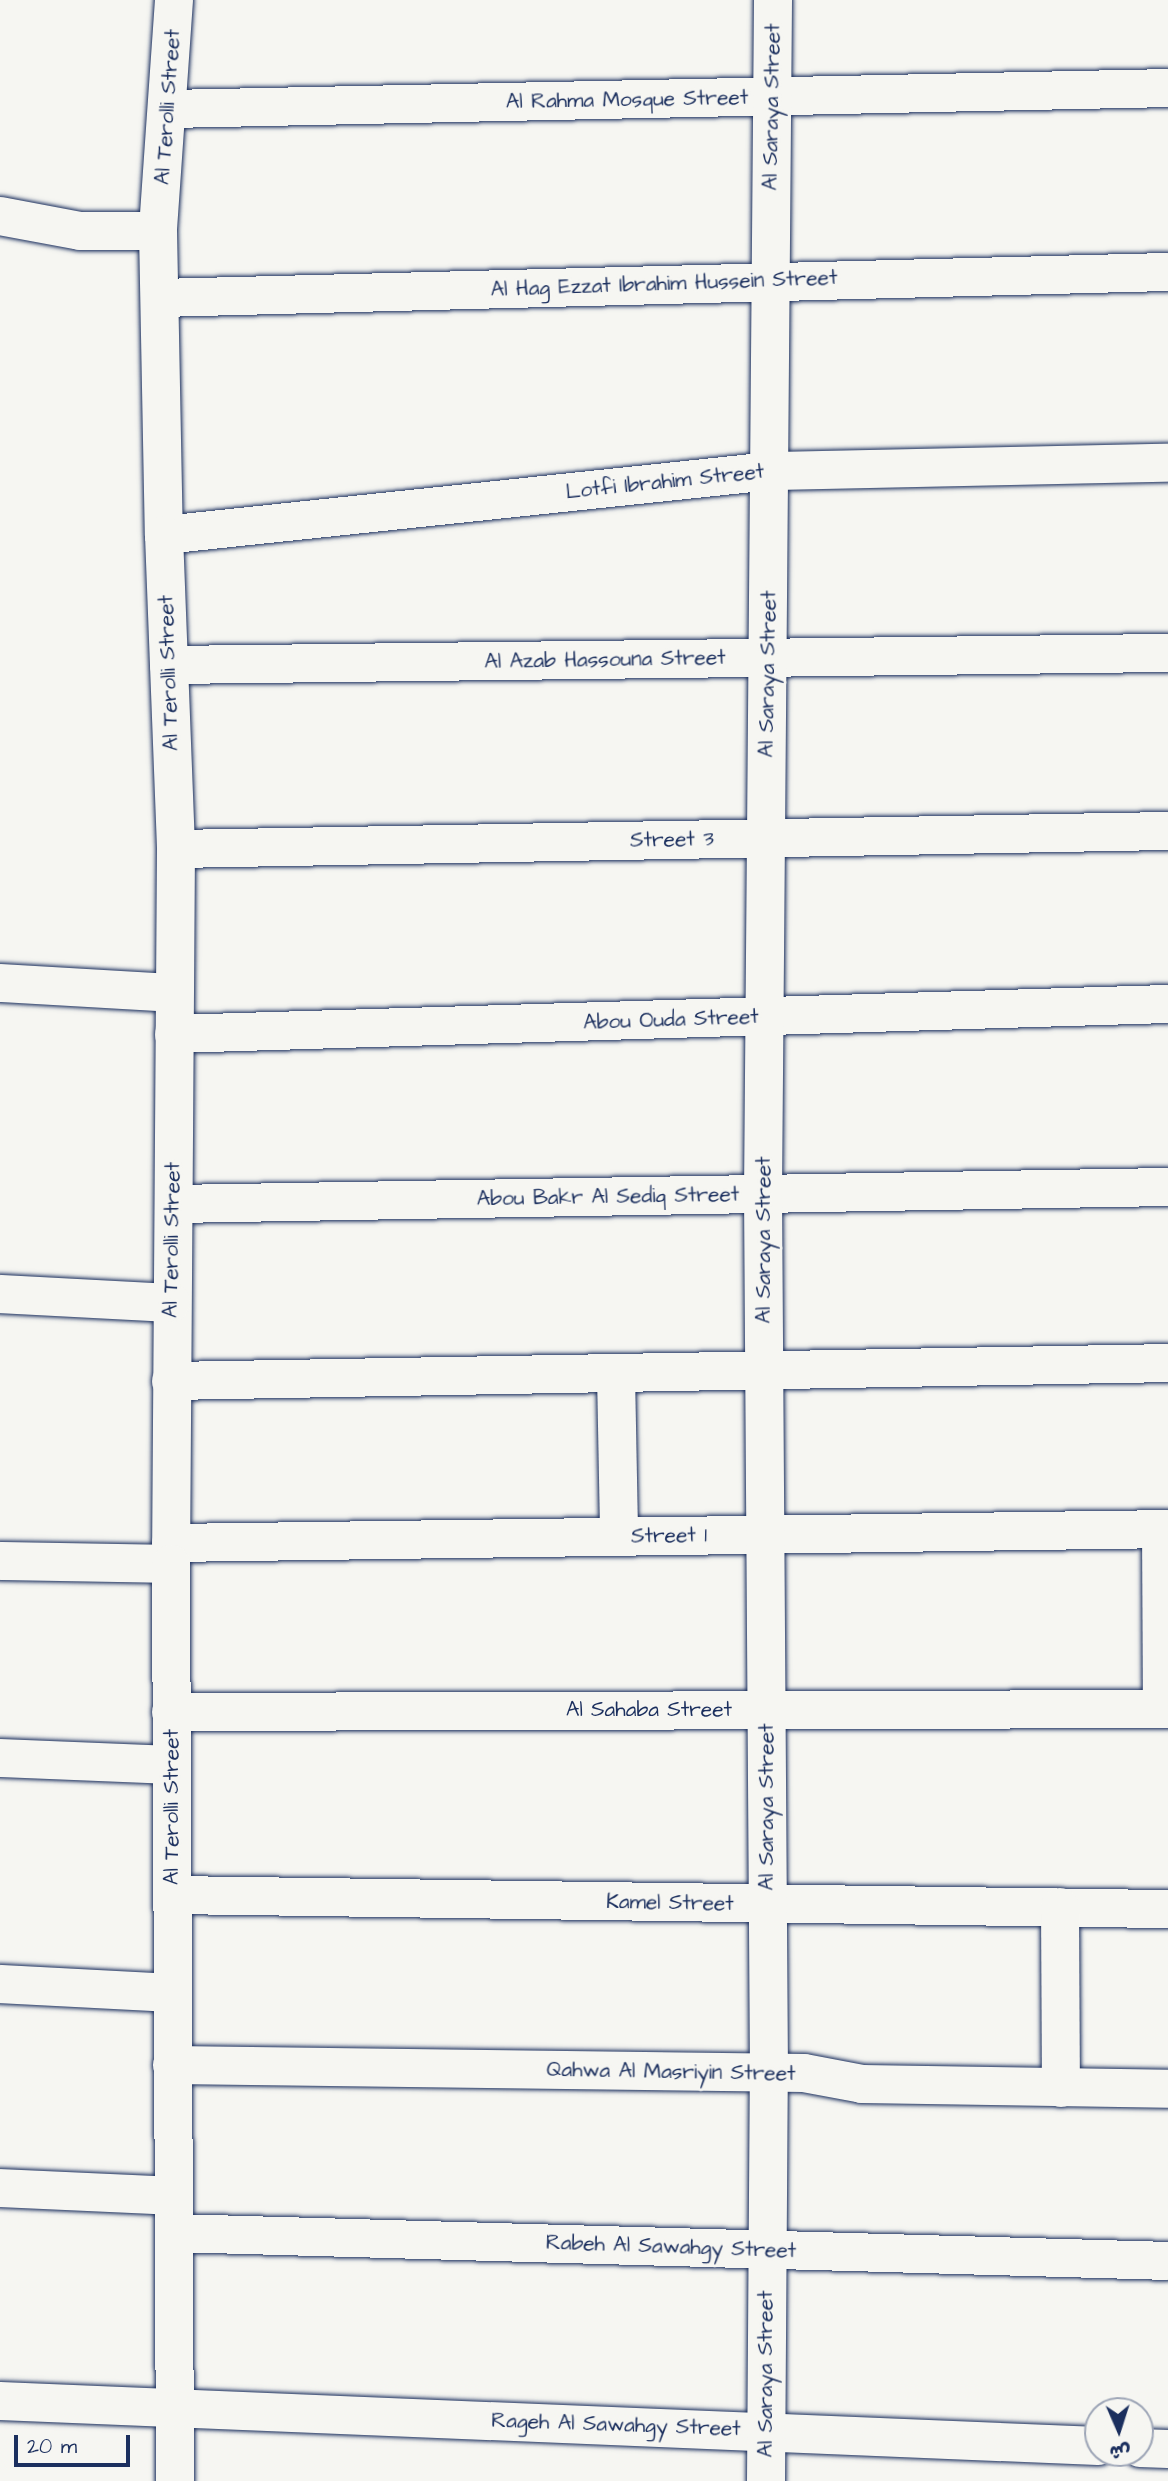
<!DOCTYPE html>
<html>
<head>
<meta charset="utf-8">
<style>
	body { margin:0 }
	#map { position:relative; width:1168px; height:2481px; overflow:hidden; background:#f6f6f2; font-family:"Architects Daughter","Playpen Sans Arabic",sans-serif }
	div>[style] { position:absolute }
	.roads { filter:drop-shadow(0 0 2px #1b2f5e) drop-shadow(0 0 2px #1b2f5e) }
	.minor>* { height:38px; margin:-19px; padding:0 19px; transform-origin:19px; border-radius:19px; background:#f6f6f2 }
	.tertiary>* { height:38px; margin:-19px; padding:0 19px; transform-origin:19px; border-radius:19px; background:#f6f6f2 }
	span { translate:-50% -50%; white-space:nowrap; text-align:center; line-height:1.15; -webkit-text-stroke:5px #f6f6f2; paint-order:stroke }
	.street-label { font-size:21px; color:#1b2f5e }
	.north { position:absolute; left:1084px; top:2397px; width:70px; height:70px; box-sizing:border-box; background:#f6f6f2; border:2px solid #9ea6b7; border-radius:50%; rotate:177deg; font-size:19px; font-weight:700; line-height:28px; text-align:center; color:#1b2f5e }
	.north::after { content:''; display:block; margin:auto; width:24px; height:32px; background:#1b2f5e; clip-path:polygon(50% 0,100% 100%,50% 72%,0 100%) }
	.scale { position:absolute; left:14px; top:2435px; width:116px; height:32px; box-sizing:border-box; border:4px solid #1b2f5e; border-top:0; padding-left:9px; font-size:21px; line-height:24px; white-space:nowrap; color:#1b2f5e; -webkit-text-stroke:5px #f6f6f2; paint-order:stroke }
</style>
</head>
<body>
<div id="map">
	<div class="roads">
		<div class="minor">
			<i style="left:169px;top:109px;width:999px;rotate:-1.2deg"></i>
			<i style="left:0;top:216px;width:81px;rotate:10.6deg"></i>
			<i style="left:80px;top:231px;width:78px"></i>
			<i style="left:160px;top:298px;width:1008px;rotate:-1.48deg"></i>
			<i style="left:164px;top:535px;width:610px;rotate:-6.02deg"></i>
			<i style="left:771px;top:471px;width:397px;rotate:-1.2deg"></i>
			<i style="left:169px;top:665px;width:999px;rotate:-0.69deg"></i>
			<i style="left:176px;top:849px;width:992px;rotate:-1.04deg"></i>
			<i style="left:0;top:983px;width:174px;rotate:3.3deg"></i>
			<i style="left:174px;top:1034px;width:994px;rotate:-1.73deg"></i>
			<i style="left:174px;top:1204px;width:994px;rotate:-0.98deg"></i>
			<i style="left:616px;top:1374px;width:163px;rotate:88.9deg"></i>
			<i style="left:171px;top:1381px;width:997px;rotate:-1.03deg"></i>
			<i style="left:1161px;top:1529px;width:180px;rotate:89.7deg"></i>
			<i style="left:171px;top:1543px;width:997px;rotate:-0.8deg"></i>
			<i style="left:0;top:1561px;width:171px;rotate:1deg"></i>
			<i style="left:171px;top:1712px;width:997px;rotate:-0.17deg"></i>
			<i style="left:0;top:1758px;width:172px;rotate:2.3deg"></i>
			<i style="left:172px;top:1895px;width:996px;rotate:0.81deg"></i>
			<i style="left:1060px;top:1907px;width:181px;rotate:89.7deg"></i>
			<i style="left:0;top:1984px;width:173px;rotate:3deg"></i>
			<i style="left:172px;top:2065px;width:632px;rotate:0.73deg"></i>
			<i style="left:804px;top:2073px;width:59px;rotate:10.7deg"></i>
			<i style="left:862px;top:2084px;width:306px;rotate:0.9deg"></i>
			<i style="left:0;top:2188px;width:174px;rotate:2.6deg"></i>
			<i style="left:174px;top:2233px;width:994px;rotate:1.61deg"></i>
			<i style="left:0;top:2401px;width:1099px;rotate:2.35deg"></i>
			<i style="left:1140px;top:2448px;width:28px;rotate:2deg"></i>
			<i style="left:766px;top:2481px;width:407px;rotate:-89.6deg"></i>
			<i style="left:769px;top:2074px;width:880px;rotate:-90.39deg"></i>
			<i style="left:763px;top:1194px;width:1194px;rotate:-89.52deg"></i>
		</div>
		<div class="tertiary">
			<i style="left:174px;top:0;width:232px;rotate:94deg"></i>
			<i style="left:158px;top:231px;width:304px;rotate:88.9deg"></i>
			<i style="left:164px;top:535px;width:314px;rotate:87.8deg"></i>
			<i style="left:176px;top:849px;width:715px;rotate:90.4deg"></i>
			<i style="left:171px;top:1564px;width:917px;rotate:89.75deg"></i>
			<i style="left:0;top:1294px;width:171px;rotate:3deg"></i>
		</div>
	</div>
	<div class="street-label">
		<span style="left:627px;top:100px;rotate:-1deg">Al Rahma Mosque Street</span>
		<span style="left:168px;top:107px;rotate:-86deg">Al Terolli Street</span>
		<span style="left:772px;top:107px;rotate:-89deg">Al Saraya Street</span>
		<span style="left:664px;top:284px;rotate:-2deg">Al Hag Ezzat Ibrahim Hussein Street</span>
		<span style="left:665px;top:482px;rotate:-6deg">Lotfi Ibrahim Street</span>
		<span style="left:605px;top:660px;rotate:-1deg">Al Azab Hassouna Street</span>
		<span style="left:169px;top:673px;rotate:-92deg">Al Terolli Street</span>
		<span style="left:768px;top:674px;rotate:-89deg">Al Saraya Street</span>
		<span style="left:672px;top:840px;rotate:-1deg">Street 3</span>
		<span style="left:671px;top:1020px;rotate:-2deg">Abou Ouda Street</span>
		<span style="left:608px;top:1197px;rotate:-1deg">Abou Bakr Al Sediq Street</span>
		<span style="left:172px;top:1240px;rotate:-89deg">Al Terolli Street</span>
		<span style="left:764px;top:1240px;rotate:-90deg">Al Saraya Street</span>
		<span style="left:669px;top:1536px;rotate:-1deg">Street 1</span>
		<span style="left:649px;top:1710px">Al Sahaba Street</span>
		<span style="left:172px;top:1807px;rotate:-90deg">Al Terolli Street</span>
		<span style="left:767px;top:1807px;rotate:-90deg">Al Saraya Street</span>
		<span style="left:670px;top:1903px;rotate:1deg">Kamel Street</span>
		<span style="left:671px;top:2072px;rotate:1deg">Qahwa Al Masriyin Street</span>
		<span style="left:671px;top:2247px;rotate:2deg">Rabeh Al Sawahgy Street</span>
		<span style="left:766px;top:2374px;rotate:-90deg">Al Saraya Street</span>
		<span style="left:616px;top:2425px;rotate:2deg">Rageh Al Sawahgy Street</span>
	</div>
	<div class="north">ش</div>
	<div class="scale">20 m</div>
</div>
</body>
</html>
